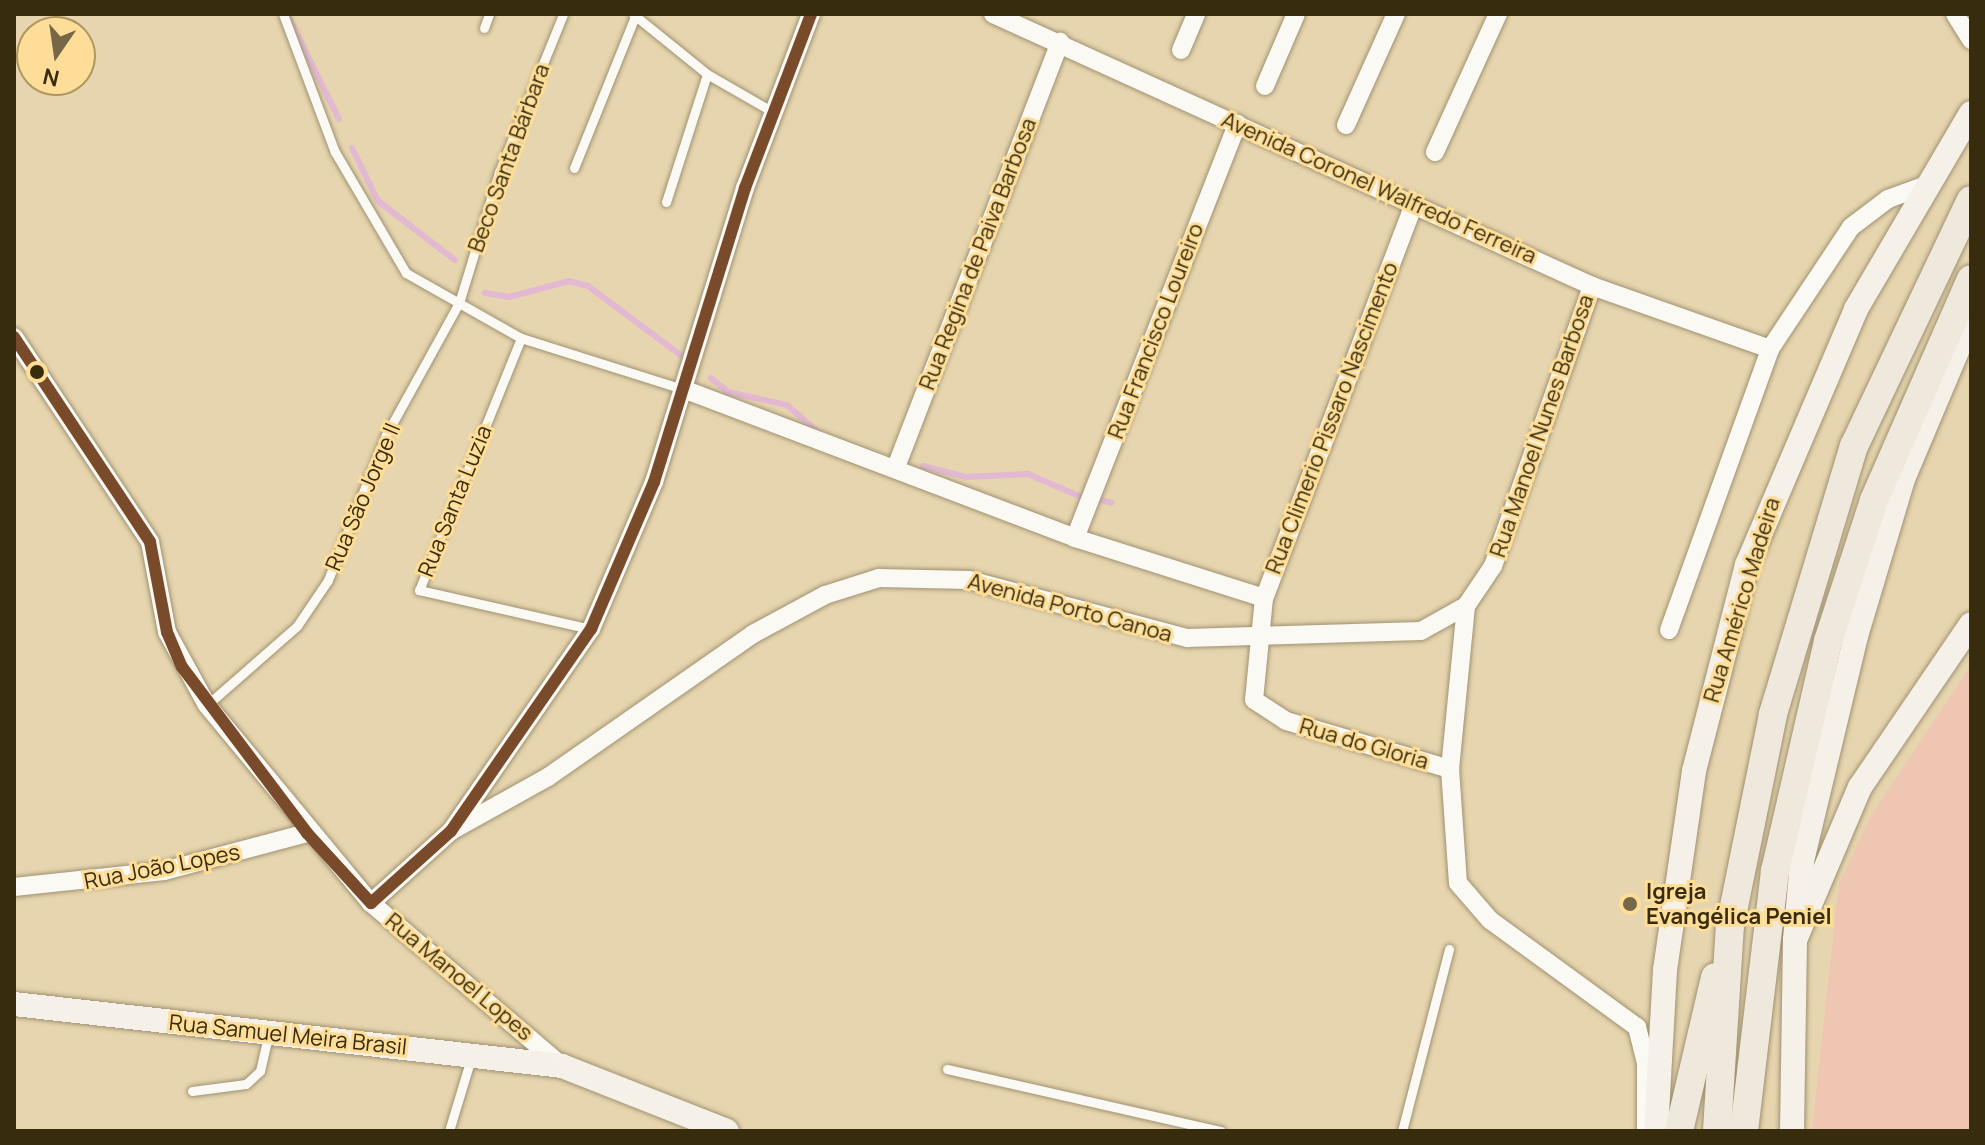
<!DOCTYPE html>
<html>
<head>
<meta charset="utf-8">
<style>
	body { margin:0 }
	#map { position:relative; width:1985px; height:1145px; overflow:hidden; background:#e6d5ae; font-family:Manrope,sans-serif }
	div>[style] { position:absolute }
	.green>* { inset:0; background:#efc6b1 }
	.stream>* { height:6px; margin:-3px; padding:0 3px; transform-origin:3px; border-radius:3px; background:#e2b8d2 }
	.roads { filter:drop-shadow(0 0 2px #a09273) drop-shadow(0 0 2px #a09273) }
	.lane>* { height:9px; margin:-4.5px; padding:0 4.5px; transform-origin:4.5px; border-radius:4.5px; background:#fbf9f3 }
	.street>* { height:18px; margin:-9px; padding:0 9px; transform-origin:9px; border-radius:9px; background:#fbf9f3 }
	.secondary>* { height:24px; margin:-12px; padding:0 12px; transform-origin:12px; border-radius:12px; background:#f5f1e8 }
	.primary>* { height:28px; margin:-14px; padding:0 14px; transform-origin:14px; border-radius:14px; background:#efe9dd }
	.bus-1>* { height:12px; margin:-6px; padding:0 6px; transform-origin:6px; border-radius:6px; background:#7a4b2a }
	.dots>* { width:22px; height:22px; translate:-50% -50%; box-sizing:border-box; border:4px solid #fddd97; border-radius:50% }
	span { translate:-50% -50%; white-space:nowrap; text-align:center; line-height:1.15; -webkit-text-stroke:6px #fddd97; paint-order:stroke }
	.street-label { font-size:22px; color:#382c0f }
	.poi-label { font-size:22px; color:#382c0f; font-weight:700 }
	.left { translate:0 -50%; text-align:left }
	.frame { position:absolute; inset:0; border:16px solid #382c0f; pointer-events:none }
	.north { position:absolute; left:16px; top:16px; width:80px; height:80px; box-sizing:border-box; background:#fddd97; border:2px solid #ae9661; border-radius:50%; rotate:193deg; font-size:22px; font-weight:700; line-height:32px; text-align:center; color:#382c0f }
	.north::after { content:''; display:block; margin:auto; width:28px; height:36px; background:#756747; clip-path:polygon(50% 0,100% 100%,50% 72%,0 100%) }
</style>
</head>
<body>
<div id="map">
	<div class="green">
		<i style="clip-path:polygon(1971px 665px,1971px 1131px,1812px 1131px,1839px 884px,1869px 819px)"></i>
	</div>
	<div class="stream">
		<i style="left:287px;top:14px;width:117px;rotate:63.7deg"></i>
		<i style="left:352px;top:148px;width:59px;rotate:63.9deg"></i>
		<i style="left:378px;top:201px;width:97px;rotate:37.5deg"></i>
		<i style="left:485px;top:293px;width:24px;rotate:9deg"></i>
		<i style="left:509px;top:297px;width:62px;rotate:-14.9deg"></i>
		<i style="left:569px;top:281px;width:20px;rotate:15deg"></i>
		<i style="left:588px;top:286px;width:122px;rotate:36.7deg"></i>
		<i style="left:711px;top:378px;width:22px;rotate:39deg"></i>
		<i style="left:728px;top:392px;width:60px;rotate:12.4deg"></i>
		<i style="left:787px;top:405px;width:44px;rotate:41.3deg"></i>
		<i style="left:923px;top:466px;width:44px;rotate:14.3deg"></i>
		<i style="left:966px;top:477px;width:62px;rotate:-2.8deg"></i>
		<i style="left:1028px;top:474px;width:56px;rotate:23.3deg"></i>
		<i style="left:1095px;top:498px;width:17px;rotate:17deg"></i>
	</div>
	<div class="roads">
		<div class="lane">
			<i style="left:283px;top:14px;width:147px;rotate:69.4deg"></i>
			<i style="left:335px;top:152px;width:140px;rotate:59.6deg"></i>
			<i style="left:406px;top:273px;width:132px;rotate:29.5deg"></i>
			<i style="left:521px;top:338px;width:170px;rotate:17.5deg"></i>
			<i style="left:633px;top:14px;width:95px;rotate:39deg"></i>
			<i style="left:707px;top:74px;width:76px;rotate:29.9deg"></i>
			<i style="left:484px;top:28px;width:15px;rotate:-70deg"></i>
			<i style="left:574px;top:168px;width:164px;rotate:-68.1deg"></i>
			<i style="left:666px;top:202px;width:134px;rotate:-72.2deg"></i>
			<i style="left:521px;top:338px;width:272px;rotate:112deg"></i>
			<i style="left:419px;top:590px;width:176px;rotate:12.8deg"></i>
			<i style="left:207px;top:705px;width:120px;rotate:-41.3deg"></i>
			<i style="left:297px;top:626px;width:55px;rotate:-56deg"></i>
			<i style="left:328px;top:580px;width:156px;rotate:-68.2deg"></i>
			<i style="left:386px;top:435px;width:151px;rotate:-61.1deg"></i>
			<i style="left:459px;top:303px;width:137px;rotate:-73deg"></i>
			<i style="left:499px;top:172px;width:170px;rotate:-67.9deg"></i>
			<i style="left:947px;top:1069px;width:281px;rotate:12.8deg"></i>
			<i style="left:192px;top:1091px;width:54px;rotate:-7.4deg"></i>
			<i style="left:246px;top:1084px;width:19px;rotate:-43deg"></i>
			<i style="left:260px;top:1071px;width:39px;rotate:-77deg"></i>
			<i style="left:449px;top:1131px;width:76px;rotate:-73.2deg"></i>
			<i style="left:1402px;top:1131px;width:188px;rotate:-75.5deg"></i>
		</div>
		<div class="street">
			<i style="left:993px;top:14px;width:658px;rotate:24.42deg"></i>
			<i style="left:1592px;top:286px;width:189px;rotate:19.5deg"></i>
			<i style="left:1955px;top:14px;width:31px;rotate:58deg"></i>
			<i style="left:1181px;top:50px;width:39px;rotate:-67deg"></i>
			<i style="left:1265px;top:86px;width:78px;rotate:-66.7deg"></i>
			<i style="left:1346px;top:125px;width:122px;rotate:-65.8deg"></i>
			<i style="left:1435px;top:152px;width:152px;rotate:-65.5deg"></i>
			<i style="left:1414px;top:204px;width:422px;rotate:110.8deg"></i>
			<i style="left:1264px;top:598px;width:102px;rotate:95.6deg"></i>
			<i style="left:1254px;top:700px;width:38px;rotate:33deg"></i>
			<i style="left:1286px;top:721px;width:171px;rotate:16.3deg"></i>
			<i style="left:14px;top:337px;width:246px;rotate:56.4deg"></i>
			<i style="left:150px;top:542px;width:92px;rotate:79.3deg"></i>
			<i style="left:167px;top:632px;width:83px;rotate:61.3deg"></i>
			<i style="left:207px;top:705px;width:257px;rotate:50.4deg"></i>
			<i style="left:371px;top:903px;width:251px;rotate:40.5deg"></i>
			<i style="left:686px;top:390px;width:416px;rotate:20.8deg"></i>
			<i style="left:1075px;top:538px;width:198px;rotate:17.6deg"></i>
			<i style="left:896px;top:467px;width:456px;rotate:-68.9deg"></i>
			<i style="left:1075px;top:538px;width:445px;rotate:-68.6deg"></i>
			<i style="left:1466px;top:606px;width:164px;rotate:95.6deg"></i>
			<i style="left:1450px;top:769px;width:114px;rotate:86deg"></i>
			<i style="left:1458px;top:883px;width:49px;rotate:49.1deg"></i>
			<i style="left:1490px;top:920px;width:182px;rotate:36.1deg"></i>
			<i style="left:1637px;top:1027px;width:37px;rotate:76deg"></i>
			<i style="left:1646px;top:1063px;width:68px;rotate:90deg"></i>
			<i style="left:1669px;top:630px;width:299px;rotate:-70.2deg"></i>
			<i style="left:1770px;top:349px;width:146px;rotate:-56.4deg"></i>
			<i style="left:1851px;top:227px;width:46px;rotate:-37.1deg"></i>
			<i style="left:1888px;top:199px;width:44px;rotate:-20.1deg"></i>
			<i style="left:451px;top:831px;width:111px;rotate:-29.1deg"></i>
			<i style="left:548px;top:777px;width:250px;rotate:-34.9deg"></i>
			<i style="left:753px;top:634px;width:82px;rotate:-28.4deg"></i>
			<i style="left:825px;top:595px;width:57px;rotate:-17.5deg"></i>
			<i style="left:879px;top:578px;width:90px;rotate:1.3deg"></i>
			<i style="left:969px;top:580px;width:226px;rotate:14.9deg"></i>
			<i style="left:1187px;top:638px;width:234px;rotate:-1.7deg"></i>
			<i style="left:1421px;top:631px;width:51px;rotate:-29.1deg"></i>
			<i style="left:1466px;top:606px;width:48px;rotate:-56deg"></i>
			<i style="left:1493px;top:566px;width:297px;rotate:-70.5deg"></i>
			<i style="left:14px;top:887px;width:151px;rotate:-6.1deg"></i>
			<i style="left:164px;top:871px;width:148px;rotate:-14.9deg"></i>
			<i style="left:371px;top:903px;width:108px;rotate:-42deg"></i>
			<i style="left:451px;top:831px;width:246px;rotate:-55.3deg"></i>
			<i style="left:591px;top:629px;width:160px;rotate:-66.8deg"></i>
			<i style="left:654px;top:482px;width:308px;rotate:-72.8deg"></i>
			<i style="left:745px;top:188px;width:186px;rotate:-69.2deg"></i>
		</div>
		<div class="secondary">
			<i style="left:1795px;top:940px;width:79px;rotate:-84.9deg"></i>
			<i style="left:1802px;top:861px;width:231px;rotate:-76.5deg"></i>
			<i style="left:1856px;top:636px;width:164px;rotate:-73.3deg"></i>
			<i style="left:1903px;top:479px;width:175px;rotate:-67.1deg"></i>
			<i style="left:14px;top:1004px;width:551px;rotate:6.45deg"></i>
			<i style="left:562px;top:1066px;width:177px;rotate:21.5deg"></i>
			<i style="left:1656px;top:1131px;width:161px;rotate:-86.8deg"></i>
			<i style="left:1665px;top:970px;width:201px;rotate:-81.7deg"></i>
			<i style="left:1694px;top:771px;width:213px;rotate:-75.6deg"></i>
			<i style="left:1747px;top:565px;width:278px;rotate:-66.9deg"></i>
			<i style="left:1856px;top:309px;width:227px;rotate:-59.6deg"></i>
			<i style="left:1792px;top:1131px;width:191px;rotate:-89.1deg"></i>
			<i style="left:1795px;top:940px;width:166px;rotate:-67deg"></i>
			<i style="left:1860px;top:787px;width:197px;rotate:-55.7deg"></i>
		</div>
		<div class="primary">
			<i style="left:1679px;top:1131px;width:158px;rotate:-76.8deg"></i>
			<i style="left:1717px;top:1131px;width:205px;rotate:-86.4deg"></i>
			<i style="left:1730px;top:926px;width:216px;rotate:-78.5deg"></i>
			<i style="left:1773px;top:714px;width:280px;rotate:-73.2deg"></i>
			<i style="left:1854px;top:446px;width:272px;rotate:-64.6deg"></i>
			<i style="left:1744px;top:1131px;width:262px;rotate:-83.2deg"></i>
			<i style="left:1775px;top:871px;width:236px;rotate:-77deg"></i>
			<i style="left:1828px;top:641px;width:148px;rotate:-71.9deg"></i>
			<i style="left:1874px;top:500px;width:241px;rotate:-66.3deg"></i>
		</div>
	</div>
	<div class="bus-1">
		<i style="left:14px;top:337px;width:246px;rotate:56.4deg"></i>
		<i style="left:150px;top:542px;width:92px;rotate:79.3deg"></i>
		<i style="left:167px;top:632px;width:38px;rotate:67deg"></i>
		<i style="left:182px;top:667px;width:208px;rotate:53deg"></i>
		<i style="left:307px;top:833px;width:95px;rotate:47.6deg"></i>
		<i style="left:371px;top:903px;width:108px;rotate:-42deg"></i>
		<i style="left:451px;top:831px;width:246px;rotate:-55.3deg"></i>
		<i style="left:591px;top:629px;width:160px;rotate:-66.8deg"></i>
		<i style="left:654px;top:482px;width:308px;rotate:-72.8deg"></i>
		<i style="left:745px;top:188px;width:186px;rotate:-69.2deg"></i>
	</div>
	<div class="dots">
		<i style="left:37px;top:372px;background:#382c0f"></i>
		<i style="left:1630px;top:904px;background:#756747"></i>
	</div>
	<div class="street-label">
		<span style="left:509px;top:158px;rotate:-70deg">Beco Santa Bárbara</span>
		<span style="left:1379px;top:188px;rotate:24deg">Avenida Coronel Walfredo Ferreira</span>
		<span style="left:978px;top:254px;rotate:-69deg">Rua Regina de Paiva Barbosa</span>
		<span style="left:1156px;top:331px;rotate:-69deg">Rua Francisco Loureiro</span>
		<span style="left:1332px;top:418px;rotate:-69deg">Rua Climerio Pissaro Nascimento</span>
		<span style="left:1542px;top:426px;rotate:-71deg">Rua Manoel Nunes Barbosa</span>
		<span style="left:363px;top:497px;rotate:-67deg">Rua São Jorge II</span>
		<span style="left:455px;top:501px;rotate:-68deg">Rua Santa Luzia</span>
		<span style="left:1742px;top:600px;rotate:-73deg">Rua Américo Madeira</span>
		<span style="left:1070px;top:608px;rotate:15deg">Avenida Porto Canoa</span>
		<span style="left:1364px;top:744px;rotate:16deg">Rua do Gloria</span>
		<span style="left:162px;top:867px;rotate:-11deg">Rua João Lopes</span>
		<span style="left:459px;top:977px;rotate:40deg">Rua Manoel Lopes</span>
		<span style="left:288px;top:1035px;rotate:6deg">Rua Samuel Meira Brasil</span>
	</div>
	<div class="poi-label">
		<span class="left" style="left:1646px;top:904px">Igreja<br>Evangélica Peniel</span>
	</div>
	<div class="frame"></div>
	<div class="north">N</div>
</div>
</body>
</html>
